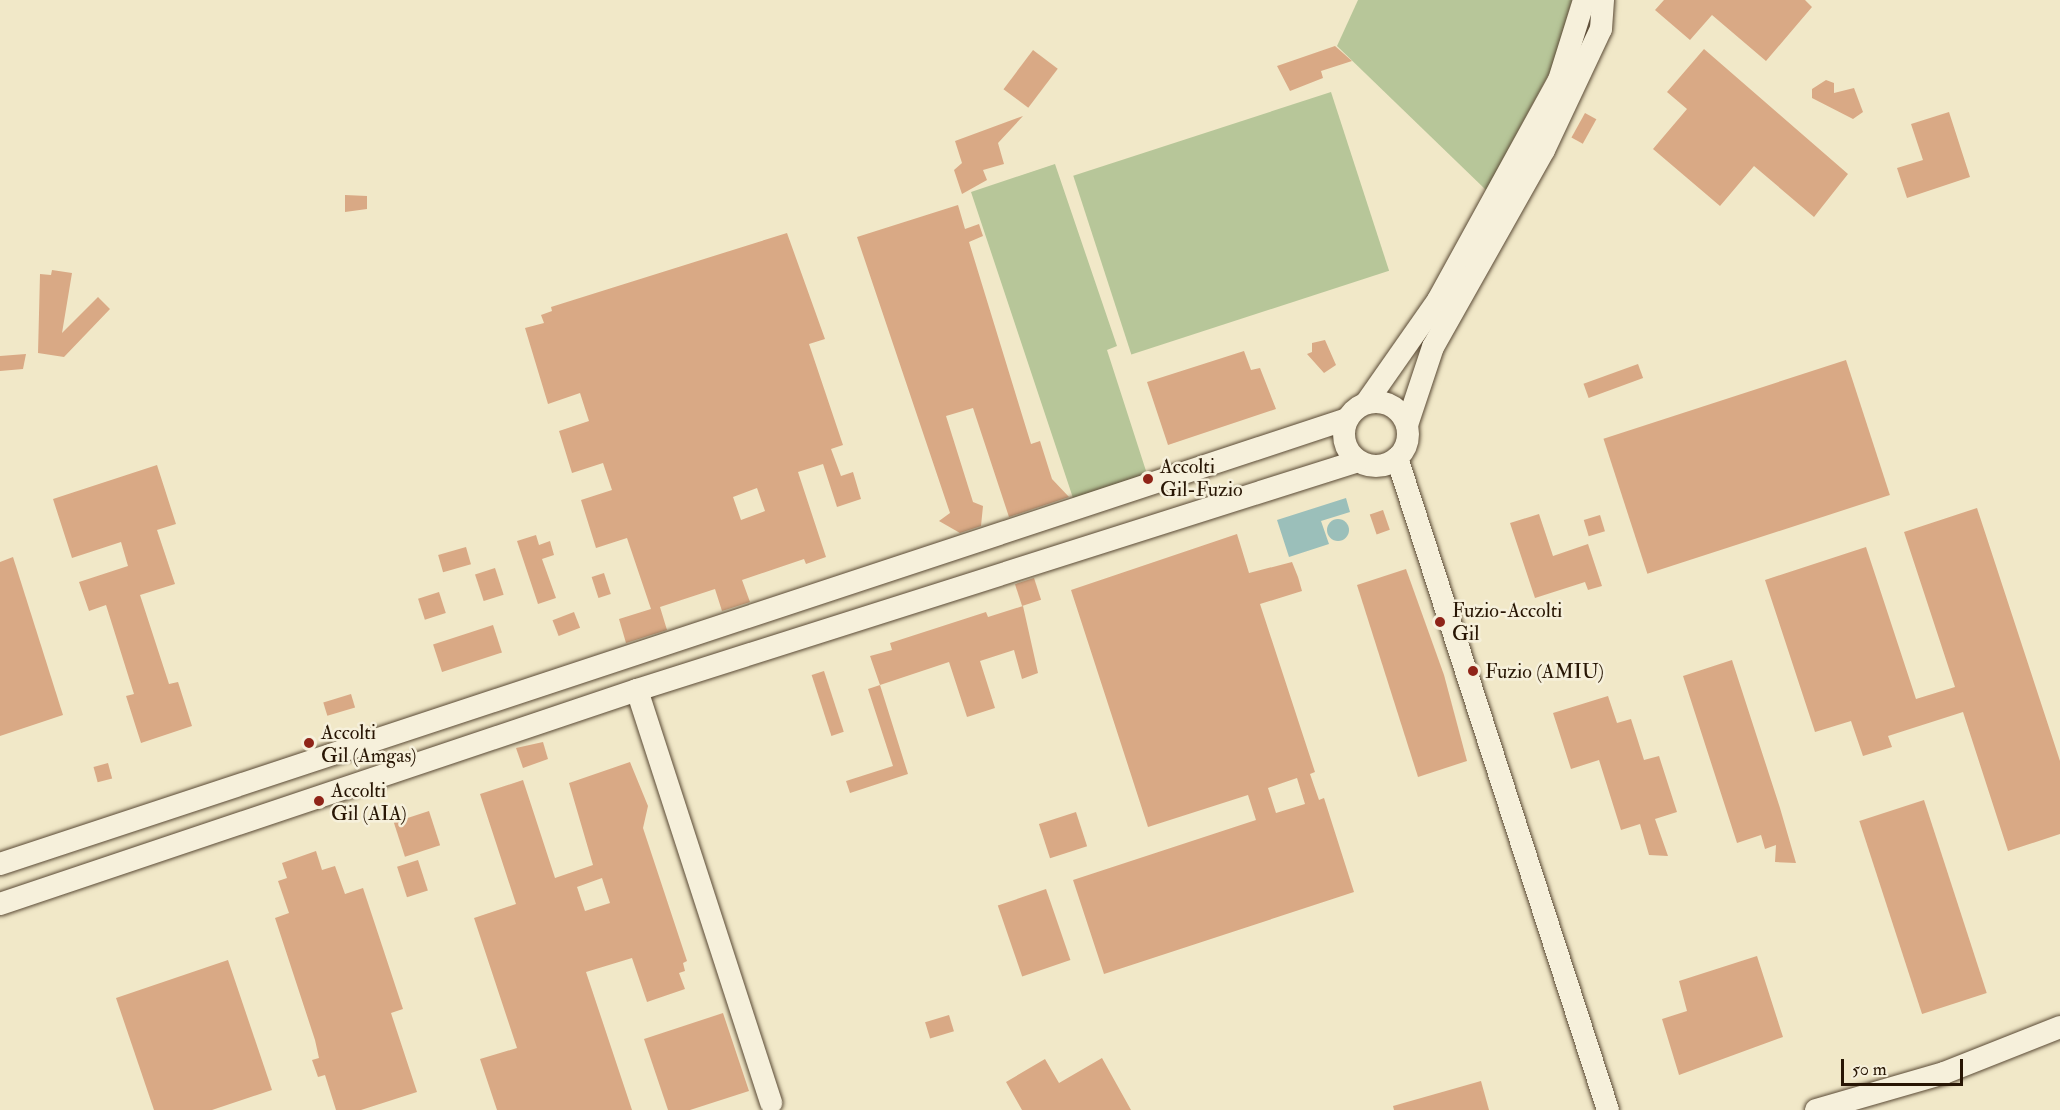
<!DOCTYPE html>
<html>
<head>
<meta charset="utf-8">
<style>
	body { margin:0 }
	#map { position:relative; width:2060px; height:1110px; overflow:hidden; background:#f1e8c8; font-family:"IM FELL Double Pica",serif }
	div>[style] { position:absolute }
	.green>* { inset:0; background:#b7c699; transform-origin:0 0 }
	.water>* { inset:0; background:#9bbfba }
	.round { border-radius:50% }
	.building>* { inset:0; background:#d9a985; transform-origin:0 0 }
	.roads { filter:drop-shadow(0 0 2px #5a4a35) drop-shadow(0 0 2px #5a4a35) }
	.minor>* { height:22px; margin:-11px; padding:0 11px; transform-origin:11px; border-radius:11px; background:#f6f0db }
	.minor>.ring { margin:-11px; padding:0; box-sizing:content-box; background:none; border:22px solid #f6f0db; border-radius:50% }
	.dots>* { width:16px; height:16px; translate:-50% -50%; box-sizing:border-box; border:3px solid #f6f0db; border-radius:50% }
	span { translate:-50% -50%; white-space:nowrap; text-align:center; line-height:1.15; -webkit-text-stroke:5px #f6f0db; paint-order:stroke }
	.poi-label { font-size:20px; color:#281604 }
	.left { translate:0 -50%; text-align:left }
	.scale { position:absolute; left:1841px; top:1059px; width:122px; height:27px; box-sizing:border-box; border:3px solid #281604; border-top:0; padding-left:8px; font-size:18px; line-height:21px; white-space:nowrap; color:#281604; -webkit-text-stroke:4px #f6f0db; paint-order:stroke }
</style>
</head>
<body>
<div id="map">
	<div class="green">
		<i style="clip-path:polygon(1358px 0,1572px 0,1552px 68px,1486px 190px,1337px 46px)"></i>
		<i style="left:1331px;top:92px;width:188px;height:271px;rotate:72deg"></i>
		<i style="clip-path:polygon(1055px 164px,1117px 346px,1107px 350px,1147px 474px,1073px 498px,971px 192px)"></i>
	</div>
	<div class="water">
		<i style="clip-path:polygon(1346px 498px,1350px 512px,1321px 521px,1329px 544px,1289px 557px,1277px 520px)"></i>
		<i class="round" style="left:1327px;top:519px;width:22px;height:22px"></i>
	</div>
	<div class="building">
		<i style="clip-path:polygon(1664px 0,1805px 0,1812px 7px,1766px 61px,1712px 15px,1690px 40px,1655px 10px)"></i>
		<i style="clip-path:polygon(1335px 46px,1352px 61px,1321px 71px,1323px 78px,1290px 91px,1277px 66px)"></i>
		<i style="clip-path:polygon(1704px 49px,1848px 174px,1814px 217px,1754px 166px,1720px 206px,1653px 149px,1687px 109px,1667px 92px)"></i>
		<i style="left:1033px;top:50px;width:31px;height:49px;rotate:37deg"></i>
		<i style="clip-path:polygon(1826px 80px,1834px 83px,1834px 93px,1854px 88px,1863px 112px,1853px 119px,1812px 98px,1812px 89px)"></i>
		<i style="clip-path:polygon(1949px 112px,1970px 177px,1907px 198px,1897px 168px,1923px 160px,1911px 124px)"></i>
		<i style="left:1585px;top:113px;width:13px;height:28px;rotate:29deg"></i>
		<i style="clip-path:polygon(1023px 116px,998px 143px,1004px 164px,983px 170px,987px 180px,962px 194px,954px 170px,962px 163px,955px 141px)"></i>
		<i style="clip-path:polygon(345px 195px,367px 196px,367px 209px,345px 212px)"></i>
		<i style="clip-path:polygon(958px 205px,965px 229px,979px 224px,983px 236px,969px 242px,1031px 444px,1040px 441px,1052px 479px,1069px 497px,1009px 517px,973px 408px,946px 416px,973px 502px,983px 506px,981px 526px,960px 533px,939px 521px,950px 513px,857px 237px)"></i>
		<i style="clip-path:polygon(evenodd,787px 233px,825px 339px,809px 344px,843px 445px,831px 449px,841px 476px,853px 472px,861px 499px,837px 507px,823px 464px,798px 472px,826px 557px,806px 564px,804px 559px,742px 580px,750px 602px,722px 611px,715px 589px,660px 607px,667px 630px,626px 643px,619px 619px,651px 609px,627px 538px,596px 548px,581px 500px,612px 490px,603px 463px,572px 473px,559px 431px,589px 421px,580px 393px,548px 404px,525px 328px,544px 323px,541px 315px,552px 311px,551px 307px,787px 233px,757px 488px,765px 511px,741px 520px,733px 497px,757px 488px)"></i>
		<i style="clip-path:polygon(52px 270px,72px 273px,62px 333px,98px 297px,110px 309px,64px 357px,38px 353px,40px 274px,51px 275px)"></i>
		<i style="clip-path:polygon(1325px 340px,1336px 365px,1324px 373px,1307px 354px,1312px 352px,1312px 343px)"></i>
		<i style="clip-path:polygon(1244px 351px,1251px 370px,1260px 368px,1276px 409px,1168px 445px,1147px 382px)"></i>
		<i style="clip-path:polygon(26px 354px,23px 369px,0 371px,0 356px)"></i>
		<i style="left:1846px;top:360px;width:142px;height:255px;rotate:72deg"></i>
		<i style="left:1638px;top:364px;width:15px;height:58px;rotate:70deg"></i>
		<i style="clip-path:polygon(157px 465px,176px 524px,157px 530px,175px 584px,140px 595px,169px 684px,178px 682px,192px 726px,141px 743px,126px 696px,134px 694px,106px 605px,89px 611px,79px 582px,128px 566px,121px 542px,72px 558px,53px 499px)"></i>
		<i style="clip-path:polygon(1977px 508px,2060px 761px,2060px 834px,2008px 851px,1963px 712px,1888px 736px,1892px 747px,1863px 756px,1851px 721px,1815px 732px,1765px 580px,1866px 547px,1916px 699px,1955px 687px,1904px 532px)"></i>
		<i style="left:1383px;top:510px;width:21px;height:14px;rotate:71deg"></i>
		<i style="clip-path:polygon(1539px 514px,1553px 556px,1588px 544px,1602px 586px,1588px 590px,1585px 582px,1535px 598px,1510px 523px)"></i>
		<i style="left:1600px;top:515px;width:17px;height:17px;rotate:73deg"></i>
		<i style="clip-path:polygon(evenodd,1237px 534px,1249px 573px,1292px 562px,1298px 577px,1302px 591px,1260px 604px,1315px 772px,1310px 774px,1319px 800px,1324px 798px,1354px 892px,1104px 974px,1073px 880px,1256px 820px,1248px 795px,1148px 827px,1071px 590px,1237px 534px,1297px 778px,1305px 804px,1276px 813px,1268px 788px,1297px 778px)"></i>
		<i style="clip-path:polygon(536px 535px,539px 545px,550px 541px,554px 555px,542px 559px,556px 598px,538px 604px,517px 541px)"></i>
		<i style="left:466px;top:547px;width:18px;height:29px;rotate:74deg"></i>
		<i style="clip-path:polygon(13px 557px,63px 715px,0 736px,0 562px)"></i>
		<i style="left:495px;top:568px;width:28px;height:21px;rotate:72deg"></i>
		<i style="clip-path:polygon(1406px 569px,1444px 675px,1467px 761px,1418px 777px,1357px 585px)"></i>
		<i style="left:604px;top:573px;width:22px;height:13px;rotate:72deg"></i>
		<i style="left:1034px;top:578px;width:23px;height:20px;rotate:72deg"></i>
		<i style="left:439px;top:592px;width:22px;height:22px;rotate:72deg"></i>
		<i style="clip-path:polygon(1023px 606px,1038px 673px,1022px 679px,1014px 650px,980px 661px,995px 708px,967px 717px,949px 662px,880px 685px,870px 656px,892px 650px,890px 643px,986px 612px,988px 617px)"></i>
		<i style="left:574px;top:612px;width:17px;height:23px;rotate:69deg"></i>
		<i style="left:493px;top:625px;width:29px;height:63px;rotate:72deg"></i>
		<i style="clip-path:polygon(1732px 660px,1780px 808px,1796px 863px,1775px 862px,1776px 845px,1765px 849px,1761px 835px,1737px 843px,1683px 676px)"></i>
		<i style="left:824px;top:671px;width:64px;height:13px;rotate:72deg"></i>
		<i style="clip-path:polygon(880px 685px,908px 774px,850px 793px,846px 781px,893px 766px,868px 689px)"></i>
		<i style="left:351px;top:694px;width:14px;height:29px;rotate:73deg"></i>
		<i style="clip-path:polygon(1608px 696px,1617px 723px,1631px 719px,1644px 760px,1659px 756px,1677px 812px,1655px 819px,1668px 856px,1649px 855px,1640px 824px,1621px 830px,1599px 760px,1571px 769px,1553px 713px)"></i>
		<i style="clip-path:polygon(543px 742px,548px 759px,523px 768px,516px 748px)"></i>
		<i style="clip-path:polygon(evenodd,630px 762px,648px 806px,643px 828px,687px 961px,683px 963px,685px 971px,679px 973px,685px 989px,647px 1002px,632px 958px,586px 972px,632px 1110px,497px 1110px,480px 1059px,517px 1048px,474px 918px,516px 904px,480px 794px,523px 780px,555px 878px,593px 865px,569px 783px,630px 762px,602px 878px,610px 903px,585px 911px,577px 887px,602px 878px)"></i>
		<i style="left:108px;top:763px;width:16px;height:15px;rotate:75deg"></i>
		<i style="left:1924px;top:800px;width:203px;height:68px;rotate:72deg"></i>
		<i style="left:429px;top:811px;width:36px;height:37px;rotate:72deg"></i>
		<i style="left:1076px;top:812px;width:36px;height:39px;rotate:72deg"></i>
		<i style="clip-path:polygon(316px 851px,322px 870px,335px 866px,345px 894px,363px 888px,403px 1009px,391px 1013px,417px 1092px,361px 1110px,336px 1110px,325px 1075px,318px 1077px,312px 1060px,319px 1058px,315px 1040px,275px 918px,289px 913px,278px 881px,287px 878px,282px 863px)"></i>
		<i style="left:418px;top:860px;width:32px;height:22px;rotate:72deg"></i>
		<i style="left:1046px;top:889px;width:75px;height:51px;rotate:71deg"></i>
		<i style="clip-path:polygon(1757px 956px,1783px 1037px,1679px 1075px,1662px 1019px,1687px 1011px,1679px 981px)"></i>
		<i style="clip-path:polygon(228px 960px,272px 1090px,212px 1110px,154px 1110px,116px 998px)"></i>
		<i style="clip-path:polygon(723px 1013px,749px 1091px,690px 1110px,668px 1110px,644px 1039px)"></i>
		<i style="left:949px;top:1015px;width:17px;height:25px;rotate:73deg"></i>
		<i style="clip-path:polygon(1102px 1058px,1131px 1110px,1022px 1110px,1006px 1082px,1045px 1059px,1059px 1083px)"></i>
		<i style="clip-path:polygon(1481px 1081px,1489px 1110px,1394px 1110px,1393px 1106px)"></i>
	</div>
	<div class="roads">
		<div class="minor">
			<i class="ring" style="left:1344px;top:402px;width:42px;height:42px"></i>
			<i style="left:1366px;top:403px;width:126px;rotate:-55deg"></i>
			<i style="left:1438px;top:300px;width:251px;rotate:-61.2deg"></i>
			<i style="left:1559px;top:80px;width:84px;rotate:-72.6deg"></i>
			<i style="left:1407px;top:425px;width:82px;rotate:-71.6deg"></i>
			<i style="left:1433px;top:347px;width:226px;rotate:-60.6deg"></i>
			<i style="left:1544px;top:150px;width:134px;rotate:-64.8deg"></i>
			<i style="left:1601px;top:29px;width:29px;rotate:-86deg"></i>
			<i style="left:1397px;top:458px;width:685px;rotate:72.07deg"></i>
			<i style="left:637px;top:690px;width:434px;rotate:72deg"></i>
			<i style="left:0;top:864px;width:1419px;rotate:-18.28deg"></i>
			<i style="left:0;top:904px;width:672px;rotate:-18.57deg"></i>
			<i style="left:637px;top:690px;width:756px;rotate:-17.62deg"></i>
			<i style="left:1816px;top:1110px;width:133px;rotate:-16.1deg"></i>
			<i style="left:1944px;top:1073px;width:125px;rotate:-21.6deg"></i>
		</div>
	</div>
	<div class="dots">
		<i style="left:1148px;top:479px;background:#8f2418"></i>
		<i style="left:1440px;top:622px;background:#8f2418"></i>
		<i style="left:1473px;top:671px;background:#8f2418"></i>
		<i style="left:309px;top:743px;background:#8f2418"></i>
		<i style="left:319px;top:801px;background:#8f2418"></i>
	</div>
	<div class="poi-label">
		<span class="left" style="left:1160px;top:478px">Accolti<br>Gil-Fuzio</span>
		<span class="left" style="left:1452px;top:622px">Fuzio-Accolti<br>Gil</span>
		<span class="left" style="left:1485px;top:671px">Fuzio (AMIU)</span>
		<span class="left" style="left:321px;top:744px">Accolti<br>Gil (Amgas)</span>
		<span class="left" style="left:331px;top:802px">Accolti<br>Gil (AIA)</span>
	</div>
	<div class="scale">50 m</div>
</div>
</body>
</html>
